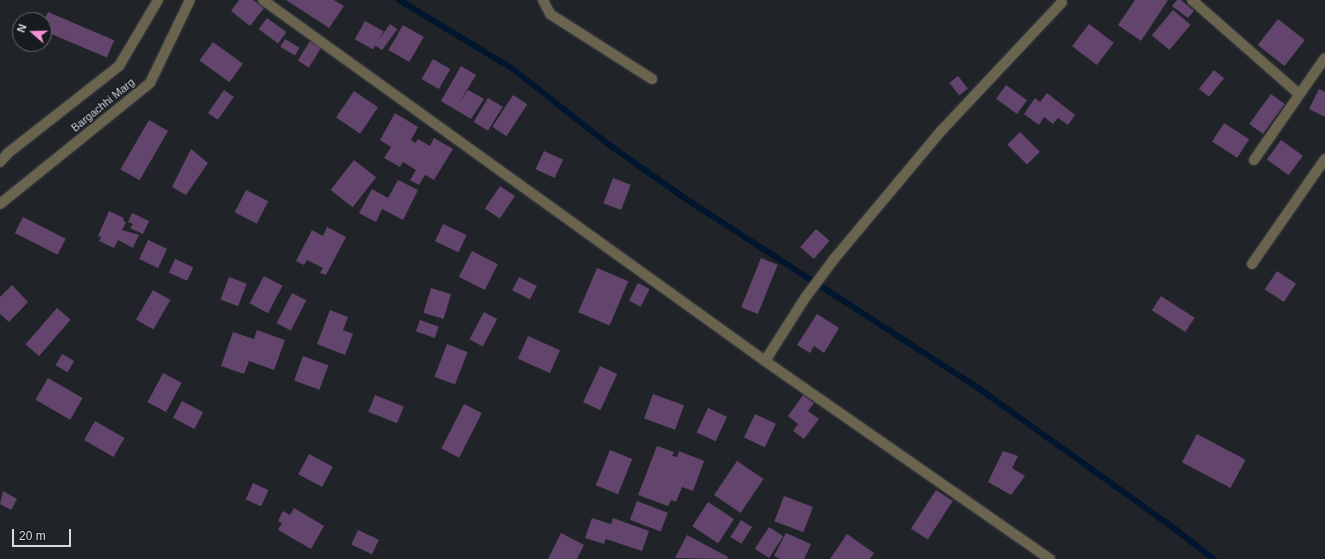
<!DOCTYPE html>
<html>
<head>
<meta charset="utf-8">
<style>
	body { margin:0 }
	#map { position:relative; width:1325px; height:559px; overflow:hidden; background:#202429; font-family:Helvetica,sans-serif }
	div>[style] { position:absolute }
	.stream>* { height:6px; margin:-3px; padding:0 3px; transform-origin:3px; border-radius:3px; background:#00162e }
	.building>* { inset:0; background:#63446c; transform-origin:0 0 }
	.roads { filter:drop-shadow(0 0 1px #3d4146) drop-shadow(0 0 1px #3d4146) }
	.minor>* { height:10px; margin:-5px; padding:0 5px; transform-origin:5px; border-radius:5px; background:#6a644e }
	span { translate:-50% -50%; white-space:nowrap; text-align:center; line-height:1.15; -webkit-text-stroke:3px #171b20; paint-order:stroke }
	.street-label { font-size:11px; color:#d7dadd }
	.north { position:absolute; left:12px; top:12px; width:40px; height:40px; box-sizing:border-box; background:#171b20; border:1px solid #64676c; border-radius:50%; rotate:290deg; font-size:11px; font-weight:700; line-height:16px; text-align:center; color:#d7dadd }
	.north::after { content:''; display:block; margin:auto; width:14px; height:18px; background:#f491d4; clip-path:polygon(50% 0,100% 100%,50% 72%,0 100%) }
	.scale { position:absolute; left:12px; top:529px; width:59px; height:18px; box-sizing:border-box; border:2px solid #d7dadd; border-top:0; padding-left:5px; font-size:12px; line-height:14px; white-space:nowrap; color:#d7dadd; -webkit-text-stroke:3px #171b20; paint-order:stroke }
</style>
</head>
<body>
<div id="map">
	<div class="stream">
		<i style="left:399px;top:0;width:133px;rotate:31.2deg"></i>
		<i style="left:513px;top:69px;width:121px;rotate:38.3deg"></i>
		<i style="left:608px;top:144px;width:95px;rotate:35.2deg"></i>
		<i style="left:686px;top:199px;width:343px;rotate:32.9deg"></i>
		<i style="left:974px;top:385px;width:237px;rotate:35.6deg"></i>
		<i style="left:1167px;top:523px;width:59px;rotate:37.5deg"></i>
	</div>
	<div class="building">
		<i style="clip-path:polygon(239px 0,253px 0,264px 8px,250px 26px,231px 11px)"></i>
		<i style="clip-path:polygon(286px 0,334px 0,344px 6px,329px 28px)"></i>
		<i style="clip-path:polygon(1135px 0,1168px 0,1141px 41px,1118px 25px)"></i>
		<i style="clip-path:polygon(1177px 0,1181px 0,1194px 11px,1188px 18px,1172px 6px)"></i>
		<i style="left:1173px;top:10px;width:23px;height:33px;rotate:40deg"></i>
		<i style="left:48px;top:12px;width:72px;height:19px;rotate:23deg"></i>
		<i style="left:267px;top:18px;width:24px;height:14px;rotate:36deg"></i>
		<i style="left:1278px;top:19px;width:34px;height:33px;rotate:38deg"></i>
		<i style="left:365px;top:21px;width:21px;height:21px;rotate:29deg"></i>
		<i style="left:390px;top:24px;width:9px;height:26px;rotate:36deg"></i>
		<i style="left:1089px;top:24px;width:31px;height:28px;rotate:37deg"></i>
		<i style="left:403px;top:25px;width:24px;height:29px;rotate:30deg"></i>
		<i style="left:285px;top:39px;width:17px;height:9px;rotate:31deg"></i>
		<i style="left:310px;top:41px;width:13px;height:23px;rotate:32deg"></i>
		<i style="left:213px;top:42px;width:37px;height:23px;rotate:36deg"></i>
		<i style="left:433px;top:59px;width:20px;height:23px;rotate:30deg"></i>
		<i style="clip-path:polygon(461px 66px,476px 75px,459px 103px,468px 90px,484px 99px,471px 119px,441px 101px)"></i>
		<i style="left:1214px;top:70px;width:13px;height:24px;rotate:39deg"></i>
		<i style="left:958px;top:76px;width:16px;height:11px;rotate:52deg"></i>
		<i style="left:1006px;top:85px;width:26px;height:17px;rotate:36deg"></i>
		<i style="clip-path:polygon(1319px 89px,1325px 92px,1325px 117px,1309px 109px)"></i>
		<i style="left:224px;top:90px;width:12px;height:28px;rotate:35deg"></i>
		<i style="left:354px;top:91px;width:29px;height:32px;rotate:34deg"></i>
		<i style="clip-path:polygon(1047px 93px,1075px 115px,1068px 125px,1058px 118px,1053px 124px,1044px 117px,1039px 125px,1024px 114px,1035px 98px,1040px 102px)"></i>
		<i style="left:1271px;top:94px;width:17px;height:37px;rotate:36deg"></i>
		<i style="left:513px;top:95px;width:17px;height:38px;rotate:33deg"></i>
		<i style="left:488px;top:98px;width:17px;height:28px;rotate:31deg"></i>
		<i style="clip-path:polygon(395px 113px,418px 127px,411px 140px,415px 143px,418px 139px,430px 146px,434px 138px,453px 149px,434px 180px,425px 175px,419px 185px,410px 180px,416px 170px,403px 162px,400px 167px,384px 158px,391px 147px,380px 140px)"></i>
		<i style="left:149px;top:120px;width:22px;height:57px;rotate:30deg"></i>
		<i style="left:1224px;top:123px;width:30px;height:22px;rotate:33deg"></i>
		<i style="left:1020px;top:132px;width:28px;height:18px;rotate:45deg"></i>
		<i style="left:1281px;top:140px;width:27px;height:24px;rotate:36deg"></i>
		<i style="clip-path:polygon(191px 149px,208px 163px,186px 195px,172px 187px)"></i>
		<i style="left:544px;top:151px;width:21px;height:20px;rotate:25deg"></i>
		<i style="left:354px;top:160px;width:28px;height:38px;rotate:38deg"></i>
		<i style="left:613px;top:178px;width:19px;height:27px;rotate:21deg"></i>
		<i style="clip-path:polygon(398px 180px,418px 190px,403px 220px,382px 209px,376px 222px,359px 213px,372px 189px,388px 198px)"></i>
		<i style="left:500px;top:186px;width:18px;height:27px;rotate:34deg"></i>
		<i style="left:246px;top:190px;width:25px;height:25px;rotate:27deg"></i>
		<i style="clip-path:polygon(109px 211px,124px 218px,123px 220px,126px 222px,122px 230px,139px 235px,133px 248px,118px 240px,114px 248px,99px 241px,101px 237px,98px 236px)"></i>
		<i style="clip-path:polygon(132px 213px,149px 221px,143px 234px,130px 228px,133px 224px,128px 222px)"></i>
		<i style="left:23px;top:217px;width:48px;height:18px;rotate:27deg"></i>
		<i style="left:443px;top:224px;width:26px;height:19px;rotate:25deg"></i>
		<i style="clip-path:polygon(327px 227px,346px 237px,326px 275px,320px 273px,323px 268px,307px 260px,304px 265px,296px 261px,312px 230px,323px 236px)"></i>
		<i style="left:816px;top:229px;width:18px;height:24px;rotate:41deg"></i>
		<i style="left:148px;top:240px;width:21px;height:21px;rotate:25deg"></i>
		<i style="left:472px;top:251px;width:29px;height:29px;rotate:27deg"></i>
		<i style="left:761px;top:258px;width:18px;height:53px;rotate:22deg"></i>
		<i style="left:175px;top:259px;width:20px;height:15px;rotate:24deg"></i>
		<i style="left:597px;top:268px;width:34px;height:48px;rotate:23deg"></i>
		<i style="left:1277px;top:271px;width:23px;height:22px;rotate:34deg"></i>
		<i style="left:264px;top:276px;width:21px;height:31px;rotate:28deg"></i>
		<i style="left:229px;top:277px;width:19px;height:24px;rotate:21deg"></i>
		<i style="left:519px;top:277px;width:20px;height:15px;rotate:27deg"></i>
		<i style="left:638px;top:283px;width:13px;height:20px;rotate:27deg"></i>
		<i style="clip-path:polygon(12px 285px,28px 302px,9px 322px,0 314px,0 297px)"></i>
		<i style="left:431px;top:288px;width:21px;height:26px;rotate:17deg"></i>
		<i style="left:153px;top:290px;width:20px;height:34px;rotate:30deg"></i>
		<i style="left:292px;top:293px;width:16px;height:34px;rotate:27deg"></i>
		<i style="left:1161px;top:296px;width:40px;height:17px;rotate:33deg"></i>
		<i style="left:57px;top:308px;width:18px;height:48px;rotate:41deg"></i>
		<i style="clip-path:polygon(330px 310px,348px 317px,343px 330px,353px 334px,345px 355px,317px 344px)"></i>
		<i style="left:484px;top:312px;width:15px;height:31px;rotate:28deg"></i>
		<i style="clip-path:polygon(817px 314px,839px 328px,824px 353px,814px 346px,810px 353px,797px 345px)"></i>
		<i style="left:420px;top:320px;width:20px;height:12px;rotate:20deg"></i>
		<i style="clip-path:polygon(257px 330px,285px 340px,274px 370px,249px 361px,244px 374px,221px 366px,233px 332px,254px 339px)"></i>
		<i style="left:528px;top:336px;width:35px;height:25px;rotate:24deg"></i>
		<i style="left:447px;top:344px;width:22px;height:35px;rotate:21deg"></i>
		<i style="left:62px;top:354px;width:14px;height:13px;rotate:30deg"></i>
		<i style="left:303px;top:356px;width:27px;height:26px;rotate:20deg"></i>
		<i style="left:600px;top:366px;width:19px;height:40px;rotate:25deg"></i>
		<i style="left:163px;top:373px;width:21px;height:33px;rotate:28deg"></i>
		<i style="left:48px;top:378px;width:40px;height:25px;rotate:30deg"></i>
		<i style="left:653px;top:394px;width:33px;height:26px;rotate:20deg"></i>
		<i style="left:375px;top:395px;width:31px;height:18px;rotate:22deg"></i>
		<i style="clip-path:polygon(803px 395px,814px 403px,808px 411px,819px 419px,804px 439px,793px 431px,798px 424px,788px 416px)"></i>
		<i style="left:182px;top:401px;width:24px;height:19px;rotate:28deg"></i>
		<i style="left:464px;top:404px;width:20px;height:50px;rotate:27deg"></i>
		<i style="left:708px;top:408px;width:21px;height:27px;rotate:25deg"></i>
		<i style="left:755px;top:414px;width:23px;height:26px;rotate:25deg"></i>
		<i style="left:95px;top:421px;width:34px;height:22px;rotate:30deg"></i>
		<i style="left:1197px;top:434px;width:55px;height:32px;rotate:28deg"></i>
		<i style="clip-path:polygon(657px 446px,674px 452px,672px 456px,677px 457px,679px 451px,704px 461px,693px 491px,682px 487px,676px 502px,671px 500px,668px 506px,638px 495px)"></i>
		<i style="left:610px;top:450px;width:24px;height:38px;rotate:22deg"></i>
		<i style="clip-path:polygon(1003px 451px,1018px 456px,1012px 468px,1025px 476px,1011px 495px,988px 482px)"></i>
		<i style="left:309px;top:454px;width:27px;height:23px;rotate:28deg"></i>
		<i style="left:737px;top:461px;width:32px;height:41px;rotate:34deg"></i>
		<i style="left:253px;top:483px;width:17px;height:18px;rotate:24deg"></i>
		<i style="left:936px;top:490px;width:20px;height:46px;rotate:33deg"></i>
		<i style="clip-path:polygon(3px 491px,17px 499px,11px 510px,0 504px)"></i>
		<i style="left:784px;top:496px;width:31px;height:27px;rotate:21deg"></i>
		<i style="left:637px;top:501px;width:33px;height:20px;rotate:21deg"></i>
		<i style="left:708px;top:502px;width:31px;height:29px;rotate:33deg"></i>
		<i style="clip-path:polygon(294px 508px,324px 526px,311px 549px,278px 530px,282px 523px,278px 521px,283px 511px,290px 515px)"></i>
		<i style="clip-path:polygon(592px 518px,611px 524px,613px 518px,649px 531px,642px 551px,606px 539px,604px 544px,585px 538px)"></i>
		<i style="left:741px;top:520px;width:13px;height:20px;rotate:32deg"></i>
		<i style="left:769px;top:527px;width:17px;height:26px;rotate:33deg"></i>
		<i style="left:358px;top:530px;width:23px;height:16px;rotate:25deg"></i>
		<i style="clip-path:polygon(561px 533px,584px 545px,577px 559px,548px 559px)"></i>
		<i style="clip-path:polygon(786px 533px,811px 544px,804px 559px,780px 559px,774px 556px)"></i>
		<i style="clip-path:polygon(847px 534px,874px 553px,870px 559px,830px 559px)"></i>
		<i style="clip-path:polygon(687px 535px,728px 557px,727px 559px,675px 558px)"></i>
	</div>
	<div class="roads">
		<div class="minor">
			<i style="left:263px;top:0;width:618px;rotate:35.72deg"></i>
			<i style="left:765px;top:361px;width:347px;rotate:34.8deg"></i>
			<i style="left:543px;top:0;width:16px;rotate:63deg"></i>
			<i style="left:550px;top:14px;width:121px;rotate:32.5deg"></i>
			<i style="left:1192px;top:0;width:142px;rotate:41.3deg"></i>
			<i style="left:1254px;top:160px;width:124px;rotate:-55.2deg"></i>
			<i style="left:0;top:162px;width:12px;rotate:-48deg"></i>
			<i style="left:8px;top:153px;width:141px;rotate:-38.1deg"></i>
			<i style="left:119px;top:66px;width:77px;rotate:-59.4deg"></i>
			<i style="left:0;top:204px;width:193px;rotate:-38.9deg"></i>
			<i style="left:150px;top:83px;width:92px;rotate:-64.3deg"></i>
			<i style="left:1252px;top:264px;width:128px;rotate:-55.2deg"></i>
			<i style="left:765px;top:361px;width:75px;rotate:-57.6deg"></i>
			<i style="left:805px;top:298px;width:49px;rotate:-53.4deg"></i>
			<i style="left:834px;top:259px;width:168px;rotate:-50.1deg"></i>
			<i style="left:942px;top:130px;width:175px;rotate:-46.8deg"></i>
		</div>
	</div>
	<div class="street-label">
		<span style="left:103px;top:105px;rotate:-39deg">Bargachhi Marg</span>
	</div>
	<div class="north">N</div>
	<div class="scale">20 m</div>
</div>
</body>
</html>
